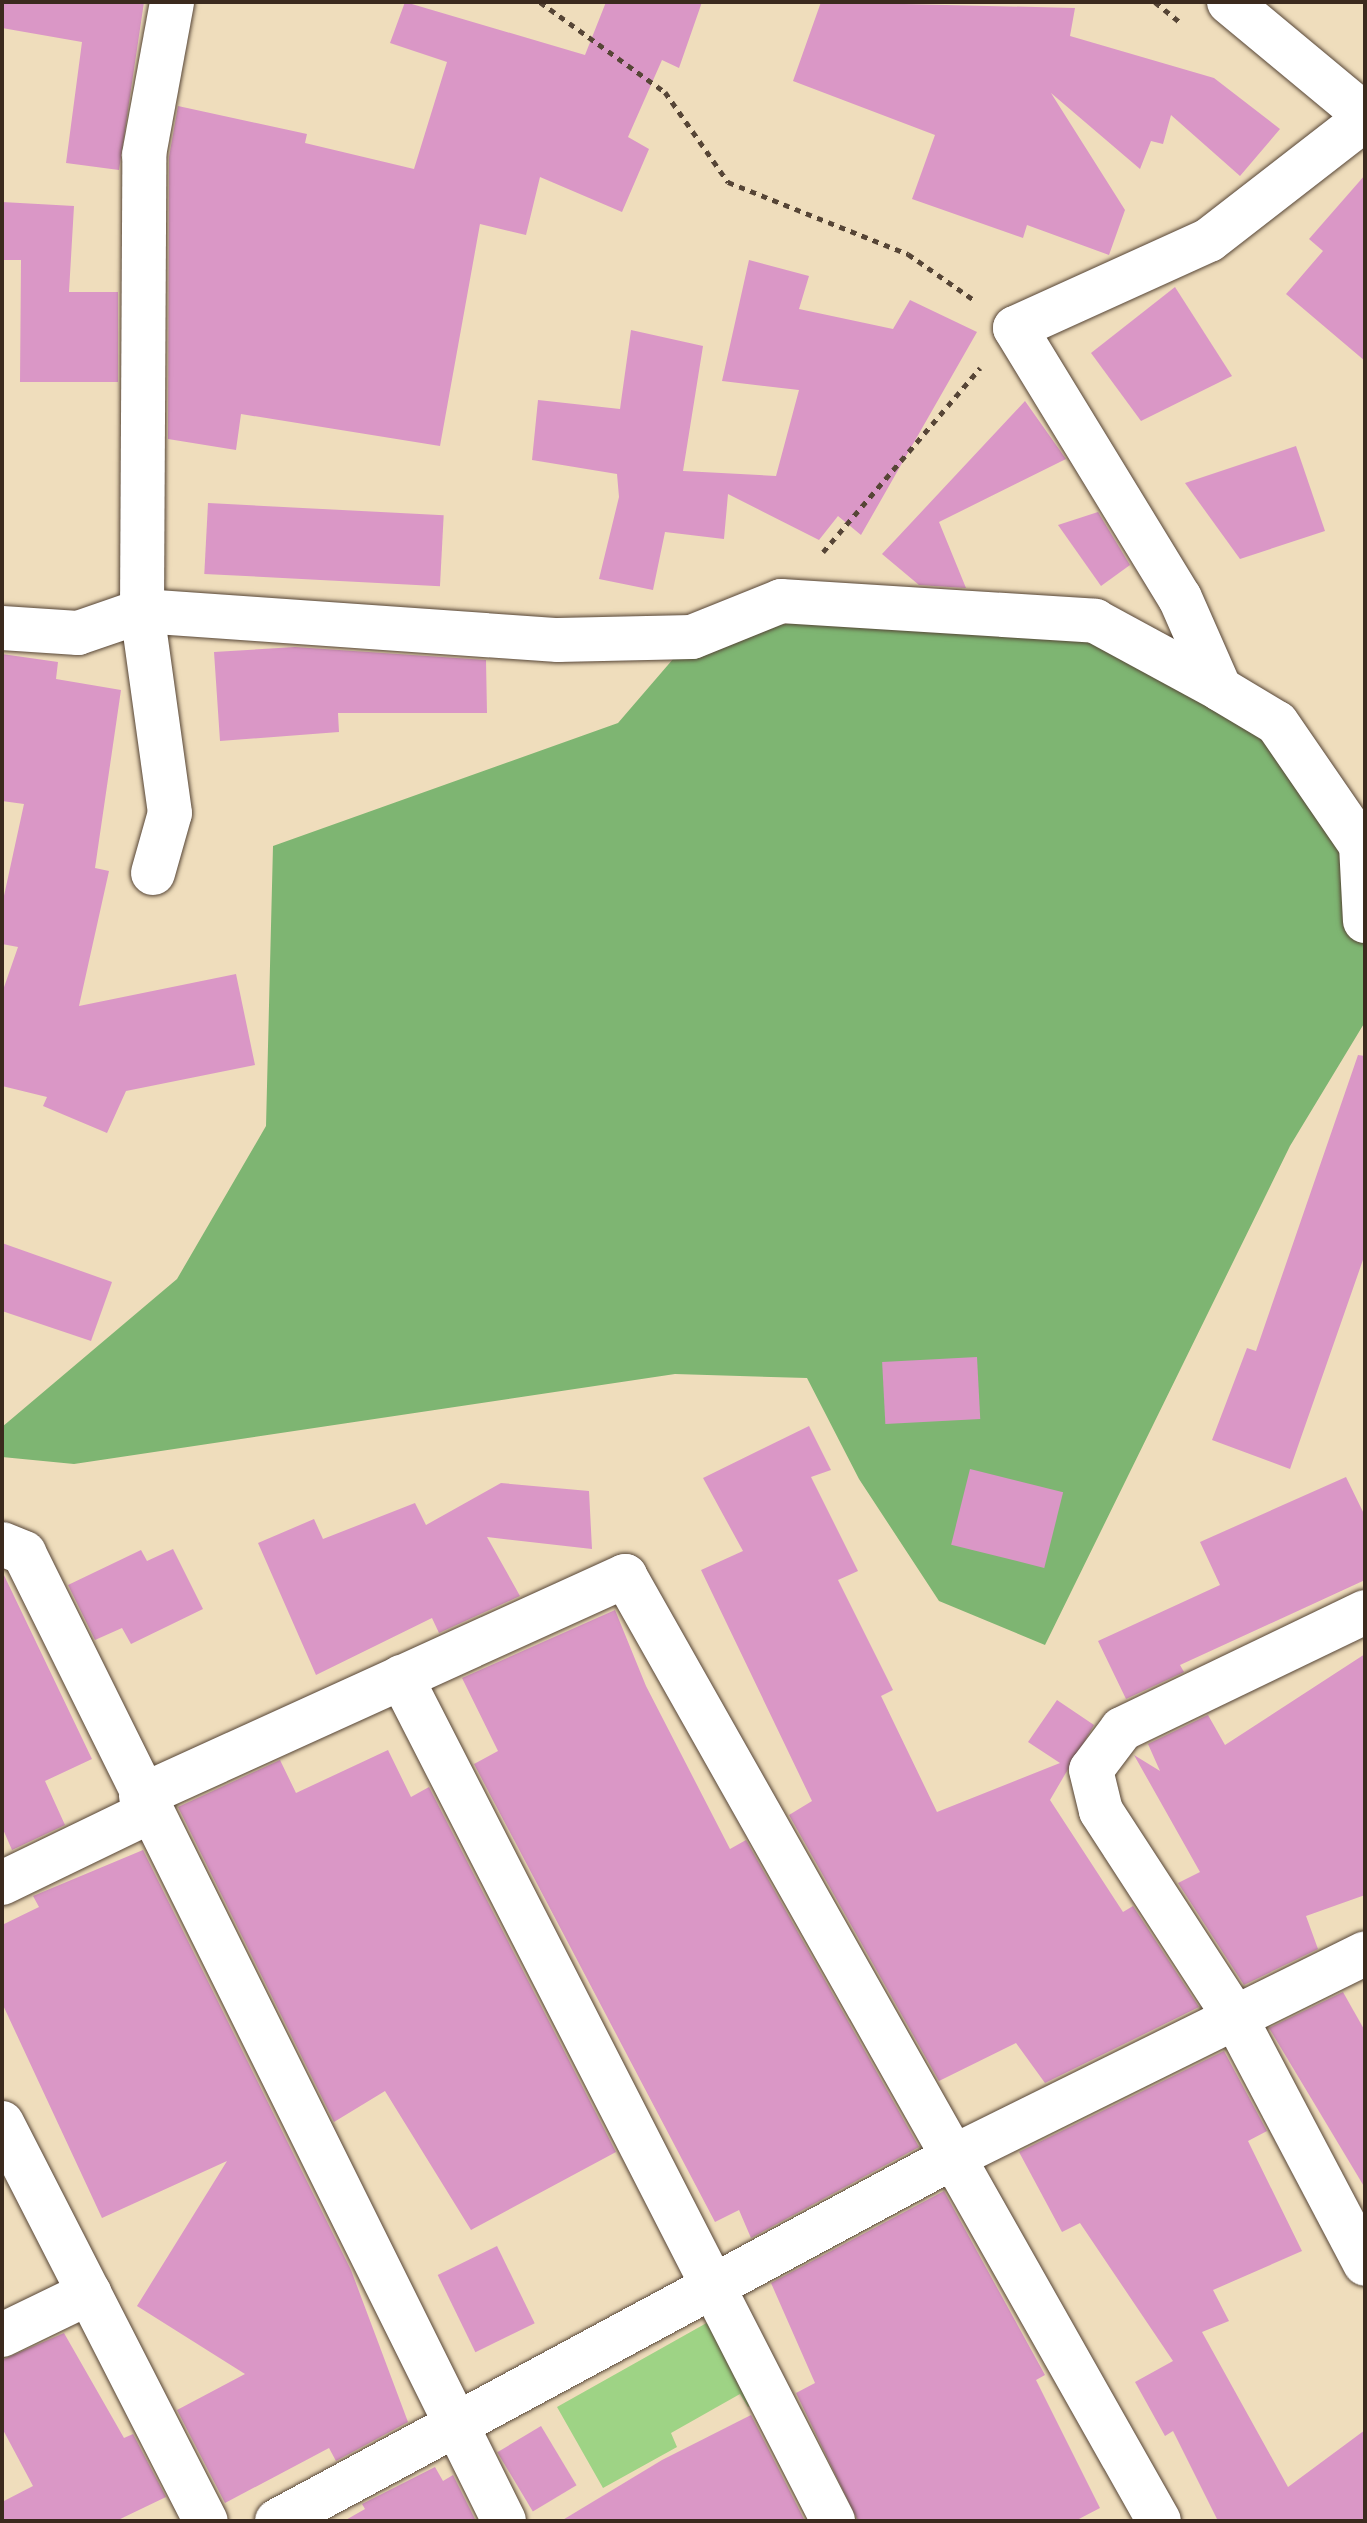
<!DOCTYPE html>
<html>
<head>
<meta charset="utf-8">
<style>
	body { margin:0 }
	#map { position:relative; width:1367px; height:2523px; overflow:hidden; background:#efddbc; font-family:"Architects Daughter",sans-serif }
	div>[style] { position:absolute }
	.green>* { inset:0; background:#9ed385 }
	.forest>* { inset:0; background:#7eb572 }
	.building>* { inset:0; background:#da97c6; transform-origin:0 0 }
	.path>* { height:5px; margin-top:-2.5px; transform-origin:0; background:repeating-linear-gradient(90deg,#564536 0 6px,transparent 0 12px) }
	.roads { filter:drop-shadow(0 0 2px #564536) drop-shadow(0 0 2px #564536) }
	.minor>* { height:44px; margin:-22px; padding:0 22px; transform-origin:22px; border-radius:22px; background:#fff }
	.major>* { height:44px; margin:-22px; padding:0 22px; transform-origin:22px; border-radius:22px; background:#fff }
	span { translate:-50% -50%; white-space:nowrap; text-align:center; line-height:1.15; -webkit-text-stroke:8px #fbf7ec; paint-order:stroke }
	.frame { position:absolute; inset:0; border:4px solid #3b2a1e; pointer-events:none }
</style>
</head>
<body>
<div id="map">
	<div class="green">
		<i style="clip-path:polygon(719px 2316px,765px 2398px,748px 2407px,740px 2394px,671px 2433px,677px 2447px,603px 2488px,557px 2407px)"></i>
	</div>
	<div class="forest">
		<i style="clip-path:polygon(879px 611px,1095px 621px,1277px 723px,1365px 876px,1365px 1022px,1290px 1146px,1045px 1645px,939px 1601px,859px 1479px,807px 1378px,675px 1374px,74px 1464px,2px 1457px,2px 1427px,177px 1279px,266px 1126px,273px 846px,618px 723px,692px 637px)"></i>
	</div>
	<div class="building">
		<i style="clip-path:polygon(2px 2px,144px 2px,119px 170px,66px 163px,82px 42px,2px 28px)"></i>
		<i style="clip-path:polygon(405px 2px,585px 55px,606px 2px,702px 2px,679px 68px,662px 60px,628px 137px,649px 149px,622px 212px,540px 177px,526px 235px,480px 224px,440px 446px,241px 414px,236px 450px,168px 439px,169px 157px,178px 106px,307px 134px,305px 143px,414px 169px,447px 62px,390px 43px)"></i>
		<i style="clip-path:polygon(821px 2px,1075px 8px,1070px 36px,1214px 78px,1280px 129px,1240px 176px,1171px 115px,1163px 144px,1151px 141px,1140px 169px,1051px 93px,1125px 210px,1109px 255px,1027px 225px,1023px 238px,912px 199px,935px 135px,793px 81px)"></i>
		<i style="clip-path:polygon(1365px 175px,1365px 361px,1286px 294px,1323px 251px,1309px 239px)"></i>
		<i style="clip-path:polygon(2px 202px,74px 206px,69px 292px,118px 292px,118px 382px,20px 382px,21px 260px,2px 260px)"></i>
		<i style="clip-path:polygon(749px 260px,809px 276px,799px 309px,893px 329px,910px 300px,977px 332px,861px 535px,838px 516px,819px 540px,728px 494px,724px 539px,665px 532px,653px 590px,599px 579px,619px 497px,617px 474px,532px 460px,538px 400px,620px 409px,631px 330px,703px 346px,683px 471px,776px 476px,799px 390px,722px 381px)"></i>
		<i style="clip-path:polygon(1175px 287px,1232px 376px,1141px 421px,1091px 353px)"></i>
		<i style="clip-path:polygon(1025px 401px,1066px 459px,939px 522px,966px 588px,919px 585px,882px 554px)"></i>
		<i style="clip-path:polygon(1296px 446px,1325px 531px,1240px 559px,1185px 483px)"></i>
		<i style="left:208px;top:503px;width:236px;height:71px;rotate:3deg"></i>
		<i style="clip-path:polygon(1098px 512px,1130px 565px,1101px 586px,1058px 525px)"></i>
		<i style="clip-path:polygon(295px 647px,486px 660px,487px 713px,338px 713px,339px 732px,220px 741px,214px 652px)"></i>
		<i style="clip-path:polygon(2px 654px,58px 662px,56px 679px,121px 690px,95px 868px,109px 871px,79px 1006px,236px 974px,255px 1065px,126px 1091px,107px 1133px,43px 1106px,47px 1097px,2px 1086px,2px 993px,18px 947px,2px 944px,2px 905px,24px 804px,2px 801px)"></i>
		<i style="clip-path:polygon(1358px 1055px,1365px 1056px,1365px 1254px,1290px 1469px,1212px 1440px,1247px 1348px,1256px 1351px)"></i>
		<i style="clip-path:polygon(2px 1243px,112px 1282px,91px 1341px,2px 1311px)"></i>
		<i style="left:977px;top:1357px;width:62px;height:95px;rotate:87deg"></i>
		<i style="clip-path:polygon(809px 1426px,831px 1470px,811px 1477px,858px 1571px,838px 1580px,893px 1690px,881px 1696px,937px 1812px,1060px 1763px,1028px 1742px,1057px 1700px,1094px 1725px,1050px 1800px,1123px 1912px,1133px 1906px,1199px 2007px,1045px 2083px,1016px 2043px,939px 2081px,789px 1815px,812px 1801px,701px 1570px,743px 1551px,703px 1478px)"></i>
		<i style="left:970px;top:1469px;width:96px;height:78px;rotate:14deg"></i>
		<i style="clip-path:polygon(1346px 1477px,1365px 1516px,1365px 1580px,1180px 1665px,1184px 1672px,1126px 1699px,1098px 1641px,1220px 1585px,1200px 1542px)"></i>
		<i style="clip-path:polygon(501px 1483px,589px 1491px,592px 1549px,487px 1537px,520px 1596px,439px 1633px,432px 1618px,316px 1675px,258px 1543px,314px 1519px,323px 1539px,415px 1503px,426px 1525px)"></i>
		<i style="clip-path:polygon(173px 1549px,203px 1609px,131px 1644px,122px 1628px,95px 1640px,68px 1585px,141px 1550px,147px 1561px)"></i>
		<i style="clip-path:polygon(2px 1571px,92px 1759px,45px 1781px,65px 1825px,12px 1850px,2px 1827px)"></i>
		<i style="clip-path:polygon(615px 1610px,646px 1686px,730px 1849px,746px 1840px,919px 2147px,751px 2238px,739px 2210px,715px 2222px,474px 1764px,498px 1751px,462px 1678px)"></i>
		<i style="clip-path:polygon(1365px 1654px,1365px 1895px,1306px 1916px,1318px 1949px,1244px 1985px,1178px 1883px,1200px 1872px,1134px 1755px,1160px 1771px,1148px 1744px,1208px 1715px,1225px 1745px)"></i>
		<i style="clip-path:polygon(388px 1750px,411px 1797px,429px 1787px,616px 2152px,471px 2230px,385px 2091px,334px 2122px,178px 1807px,280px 1760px,296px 1793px)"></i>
		<i style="clip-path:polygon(143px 1850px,351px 2270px,408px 2422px,336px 2461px,329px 2448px,225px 2503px,177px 2410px,245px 2374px,137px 2306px,227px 2161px,102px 2218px,2px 2003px,2px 1925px,39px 1907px,33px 1896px)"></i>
		<i style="clip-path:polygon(1343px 1992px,1365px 2031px,1365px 2188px,1269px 2028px)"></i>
		<i style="clip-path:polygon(1224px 2051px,1267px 2131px,1248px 2141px,1302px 2251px,1213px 2290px,1229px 2321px,1202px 2332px,1288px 2487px,1365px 2430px,1365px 2521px,1218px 2521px,1173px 2431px,1165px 2436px,1135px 2382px,1173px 2361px,1080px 2223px,1062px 2232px,1019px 2152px)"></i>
		<i style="clip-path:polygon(944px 2191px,1045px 2375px,1036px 2380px,1100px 2508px,1075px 2521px,858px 2521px,796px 2393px,815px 2383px,771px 2283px)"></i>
		<i style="left:497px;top:2246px;width:86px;height:66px;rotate:64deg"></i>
		<i style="clip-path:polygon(64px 2333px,124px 2438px,133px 2434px,166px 2497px,116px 2521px,2px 2521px,2px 2502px,33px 2486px,2px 2428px,2px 2360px)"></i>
		<i style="clip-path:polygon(751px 2415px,805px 2521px,561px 2521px,662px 2460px)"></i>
		<i style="left:541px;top:2426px;width:69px;height:51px;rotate:59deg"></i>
		<i style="clip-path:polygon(435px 2467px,443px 2481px,453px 2475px,476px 2521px,344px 2521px,365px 2509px,362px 2504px)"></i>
	</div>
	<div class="path">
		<i style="left:540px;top:2px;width:154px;rotate:35.8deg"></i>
		<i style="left:665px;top:92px;width:110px;rotate:55deg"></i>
		<i style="left:728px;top:182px;width:194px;rotate:21.8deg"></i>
		<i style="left:908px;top:254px;width:80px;rotate:34.9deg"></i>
		<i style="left:1155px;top:2px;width:35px;rotate:39deg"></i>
		<i style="left:823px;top:552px;width:242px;rotate:-49.5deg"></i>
	</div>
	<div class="roads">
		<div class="minor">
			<i style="left:1365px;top:119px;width:197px;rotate:142.2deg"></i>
			<i style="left:1209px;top:240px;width:213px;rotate:155.6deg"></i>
			<i style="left:1015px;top:328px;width:316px;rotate:58.6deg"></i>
			<i style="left:1180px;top:598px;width:99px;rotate:66.3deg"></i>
			<i style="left:1220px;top:689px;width:66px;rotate:30.8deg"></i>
			<i style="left:1277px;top:723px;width:148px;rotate:55.5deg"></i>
			<i style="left:1361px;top:845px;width:76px;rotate:87deg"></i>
			<i style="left:2px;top:628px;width:76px;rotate:3.8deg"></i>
			<i style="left:78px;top:633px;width:68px;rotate:-19deg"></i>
			<i style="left:142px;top:611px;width:417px;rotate:4deg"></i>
			<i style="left:558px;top:640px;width:134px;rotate:-1.3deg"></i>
			<i style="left:692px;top:637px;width:96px;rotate:-22deg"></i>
			<i style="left:781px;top:601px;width:315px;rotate:3.6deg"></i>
			<i style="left:1095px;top:621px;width:142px;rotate:28.5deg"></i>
			<i style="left:153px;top:873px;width:62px;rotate:-74.2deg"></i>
			<i style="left:170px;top:813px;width:204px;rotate:-97.9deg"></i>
			<i style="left:142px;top:611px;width:456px;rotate:-89.7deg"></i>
			<i style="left:144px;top:155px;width:156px;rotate:-79.6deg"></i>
			<i style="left:2px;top:1544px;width:24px;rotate:22deg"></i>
			<i style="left:24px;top:1553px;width:1080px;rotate:63.62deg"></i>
			<i style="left:1365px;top:1612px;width:270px;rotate:154.3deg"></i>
			<i style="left:1122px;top:1729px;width:51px;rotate:127.1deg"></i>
			<i style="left:1091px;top:1770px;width:42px;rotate:76.3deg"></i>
			<i style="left:1101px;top:1811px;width:246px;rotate:57deg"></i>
			<i style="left:1235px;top:2017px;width:279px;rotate:62.2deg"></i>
			<i style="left:401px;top:1677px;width:948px;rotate:62.89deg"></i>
			<i style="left:141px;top:1796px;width:532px;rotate:-24.44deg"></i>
			<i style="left:625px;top:1576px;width:1085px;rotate:60.53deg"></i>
			<i style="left:2px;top:1883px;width:163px;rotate:-25.8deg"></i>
			<i style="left:2px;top:2123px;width:447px;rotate:62.9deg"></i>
			<i style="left:2px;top:2335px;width:97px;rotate:-25.8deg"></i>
			<i style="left:277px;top:2521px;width:772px;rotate:-28.29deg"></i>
			<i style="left:957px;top:2155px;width:455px;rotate:-26.3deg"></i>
		</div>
		<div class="major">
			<i style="left:1229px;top:2px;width:177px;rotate:39.7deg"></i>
		</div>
	</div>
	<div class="frame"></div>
</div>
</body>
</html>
